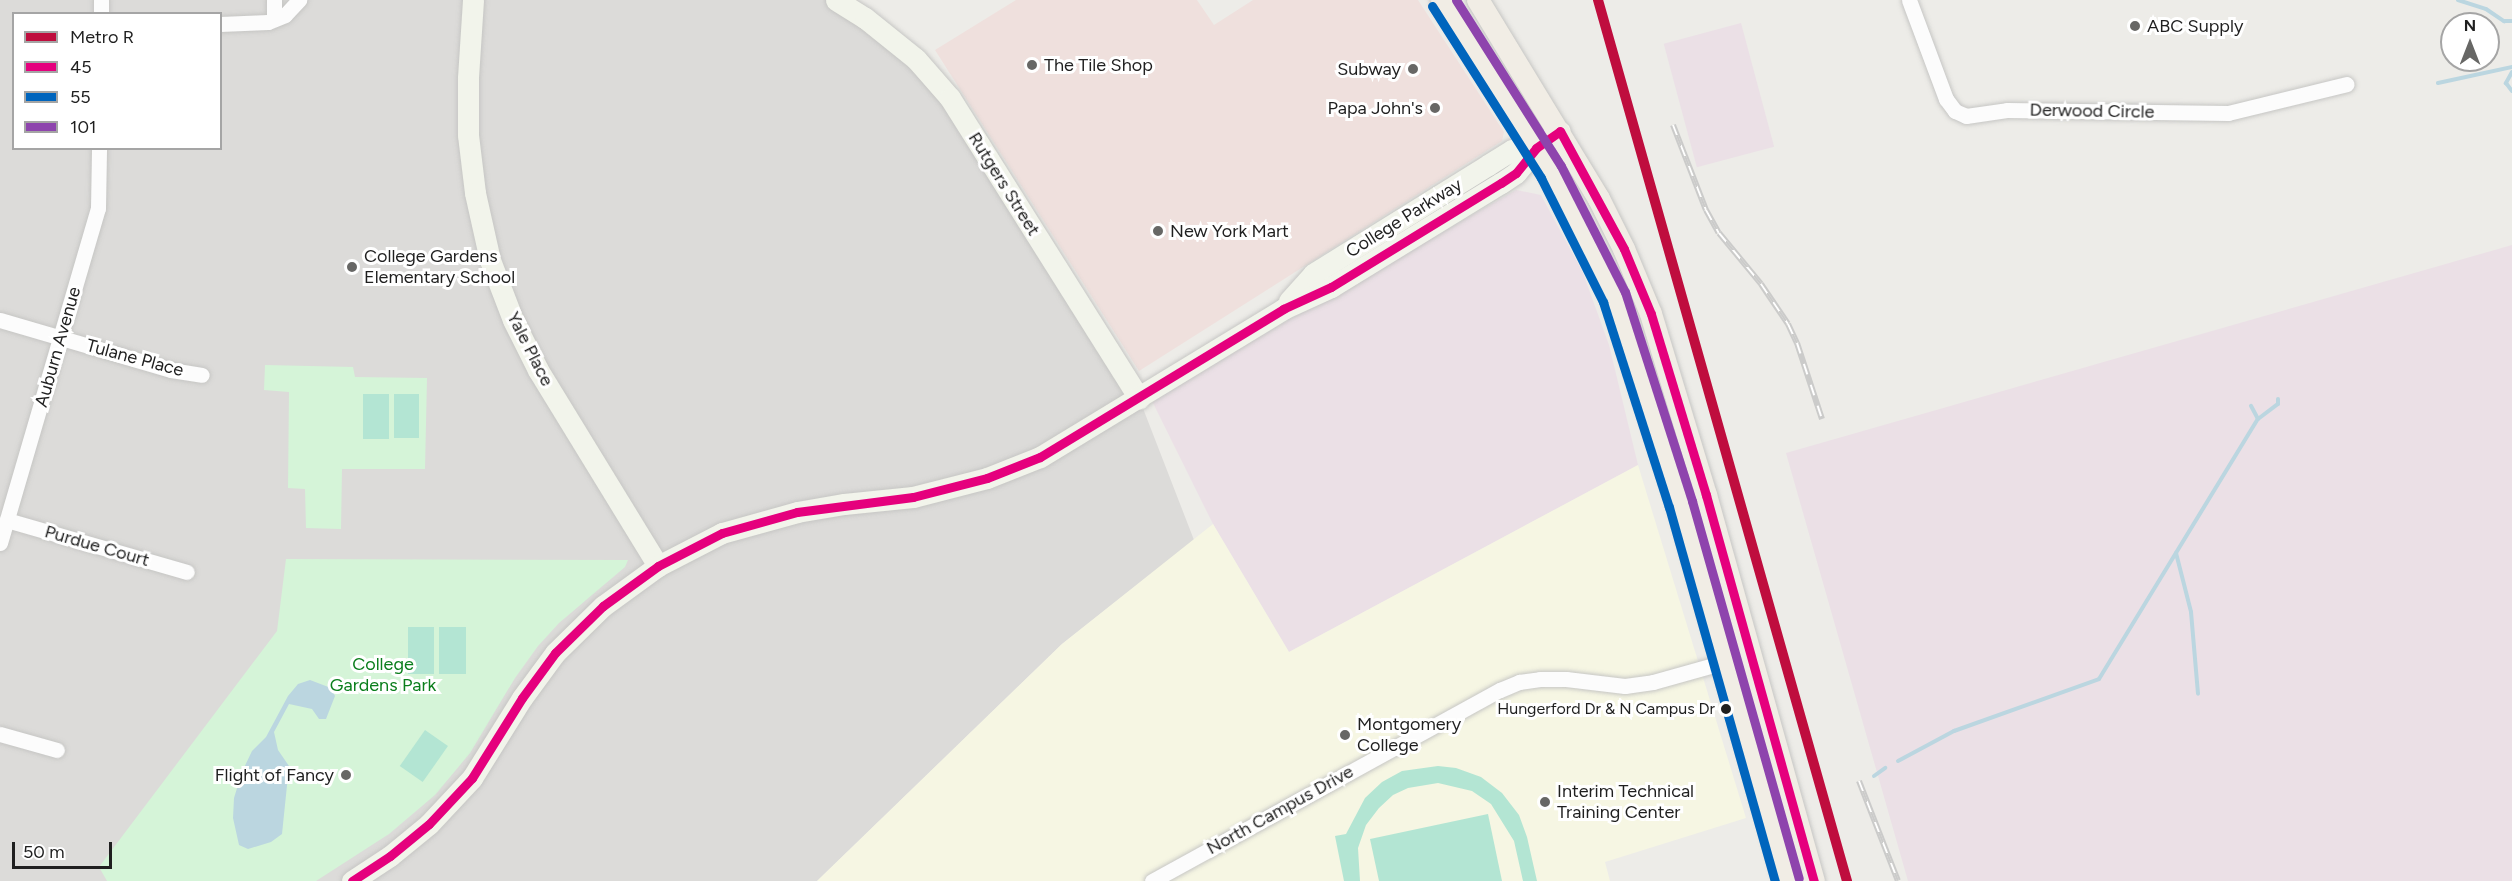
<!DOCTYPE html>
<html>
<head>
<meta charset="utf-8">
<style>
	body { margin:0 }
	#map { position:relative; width:2512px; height:881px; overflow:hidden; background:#edece8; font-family:Figtree,sans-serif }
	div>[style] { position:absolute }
	.residential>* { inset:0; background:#dcdbd9 }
	.commercial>* { inset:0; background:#efe0dd }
	.industrial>* { inset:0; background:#ebe0e6; transform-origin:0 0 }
	.education>* { inset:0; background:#f6f6e3 }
	.park>* { inset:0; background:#d5f4d8 }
	.pitch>* { inset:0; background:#b3e5d3; transform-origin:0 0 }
	.water>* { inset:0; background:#bbd6e0 }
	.stream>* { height:4px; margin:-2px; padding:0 2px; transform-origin:2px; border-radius:2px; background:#bbd6e0 }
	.roads { filter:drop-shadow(0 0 2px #c6c6c4) drop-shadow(0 0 2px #c6c6c4) }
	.street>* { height:15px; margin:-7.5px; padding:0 7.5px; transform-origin:7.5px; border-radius:7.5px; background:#fcfcfc }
	.secondary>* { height:21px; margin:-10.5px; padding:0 10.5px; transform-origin:10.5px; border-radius:10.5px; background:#f2f4eb }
	.primary>* { height:22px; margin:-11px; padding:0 11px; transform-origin:11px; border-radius:11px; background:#f1ede5 }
	.rail>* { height:6px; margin-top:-3px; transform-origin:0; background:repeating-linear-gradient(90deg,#fff 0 11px,#cbcbca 0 22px); box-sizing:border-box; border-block:2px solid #cbcbca }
	.bus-1>* { height:9px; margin:-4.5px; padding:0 4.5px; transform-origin:4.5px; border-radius:4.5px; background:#e5007d }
	.bus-2>* { height:9px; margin:-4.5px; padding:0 4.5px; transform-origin:4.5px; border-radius:4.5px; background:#0065bd }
	.bus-3>* { height:9px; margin:-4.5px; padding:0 4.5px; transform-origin:4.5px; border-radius:4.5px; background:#8e44ad }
	.metro-1>* { height:10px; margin:-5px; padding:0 5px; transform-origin:5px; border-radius:5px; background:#bf0d3e }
	.dots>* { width:16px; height:16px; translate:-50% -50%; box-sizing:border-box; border:3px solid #fff; border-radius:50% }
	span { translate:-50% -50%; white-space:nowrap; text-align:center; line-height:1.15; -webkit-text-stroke:6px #fff; paint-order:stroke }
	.bus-label { font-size:16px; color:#1f1f1f }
	.right { translate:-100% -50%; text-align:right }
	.poi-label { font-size:18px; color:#1f1f1f }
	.left { translate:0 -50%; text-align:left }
	.street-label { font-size:18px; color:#1f1f1f }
	.park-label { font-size:18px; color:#0b7e1c }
	.legend { position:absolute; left:12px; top:12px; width:210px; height:138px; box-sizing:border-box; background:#fff; border:2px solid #a5a5a5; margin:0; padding:8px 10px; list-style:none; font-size:18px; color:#1f1f1f }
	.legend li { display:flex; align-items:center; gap:12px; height:30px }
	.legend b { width:30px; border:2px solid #a5a5a5 }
	.north { position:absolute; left:2440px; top:12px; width:60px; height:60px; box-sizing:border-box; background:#fff; border:2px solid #a5a5a5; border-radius:50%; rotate:0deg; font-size:16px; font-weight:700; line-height:24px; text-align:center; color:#1f1f1f }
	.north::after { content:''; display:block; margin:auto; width:21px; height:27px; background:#676765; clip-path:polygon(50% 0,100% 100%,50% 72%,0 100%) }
	.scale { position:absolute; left:12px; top:842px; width:100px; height:27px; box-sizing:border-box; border:3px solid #1f1f1f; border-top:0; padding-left:8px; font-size:18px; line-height:21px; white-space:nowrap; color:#1f1f1f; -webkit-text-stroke:4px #fff; paint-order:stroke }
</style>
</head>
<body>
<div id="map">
	<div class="residential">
		<i style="clip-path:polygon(evenodd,0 0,836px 0,916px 59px,1139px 398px,1194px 540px,1062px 644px,817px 881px,0 881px,0 0,14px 14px,220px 14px,220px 148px,14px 148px,14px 14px)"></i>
	</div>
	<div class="commercial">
		<i style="clip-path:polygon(1016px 0,1197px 0,1214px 25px,1253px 0,1418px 0,1504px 132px,1502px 141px,1139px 371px,935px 50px)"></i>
	</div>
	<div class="industrial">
		<i style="left:1741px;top:23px;width:128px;height:80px;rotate:75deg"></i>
		<i style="clip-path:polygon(1516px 190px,1541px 195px,1583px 273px,1609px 345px,1638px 465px,1289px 652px,1213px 524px,1151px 399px)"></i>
		<i style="clip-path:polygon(2512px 245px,2512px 881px,1908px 881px,1786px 453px)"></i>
	</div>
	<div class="education">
		<i style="clip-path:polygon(1638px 465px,1746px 818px,1605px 862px,1610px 881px,817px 881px,1062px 644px,1213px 524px,1289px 652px)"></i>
	</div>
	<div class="park">
		<i style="clip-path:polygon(265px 365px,353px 367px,355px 377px,427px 378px,425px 469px,342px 469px,341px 529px,306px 528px,305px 489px,288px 488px,289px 392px,264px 390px)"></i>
		<i style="clip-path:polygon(286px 559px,628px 560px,625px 567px,559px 623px,538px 646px,515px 678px,470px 753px,435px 795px,389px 834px,316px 881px,107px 881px,99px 867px,277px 631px)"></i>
	</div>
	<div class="pitch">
		<i style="left:363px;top:394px;width:26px;height:45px"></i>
		<i style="left:394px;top:394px;width:25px;height:44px"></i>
		<i style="left:408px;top:627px;width:26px;height:47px"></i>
		<i style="left:439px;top:627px;width:27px;height:47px"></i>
		<i style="left:425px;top:730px;width:28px;height:44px;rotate:35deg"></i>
		<i style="clip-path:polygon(1438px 766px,1456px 768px,1481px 777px,1502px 793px,1519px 815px,1527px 837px,1537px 881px,1523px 881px,1514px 841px,1491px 804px,1472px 791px,1438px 783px,1408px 788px,1393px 795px,1379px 808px,1366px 825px,1358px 848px,1360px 881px,1344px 881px,1335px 836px,1346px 834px,1365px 798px,1382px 782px,1402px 771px)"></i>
		<i style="clip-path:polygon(1488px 814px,1502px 881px,1379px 881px,1370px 839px)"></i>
	</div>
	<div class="water">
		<i style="clip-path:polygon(310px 680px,331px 688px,335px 696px,326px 719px,319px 719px,312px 709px,289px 704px,274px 732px,278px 750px,289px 766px,282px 834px,271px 842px,248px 849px,239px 845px,233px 818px,234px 798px,242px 772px,252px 751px,266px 737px,288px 696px,298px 684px)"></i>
	</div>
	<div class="stream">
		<i style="left:2458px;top:0;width:29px;rotate:18deg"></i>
		<i style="left:2486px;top:9px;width:22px;rotate:34deg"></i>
		<i style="left:2504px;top:21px;width:8px"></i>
		<i style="left:2512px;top:72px;width:13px;rotate:119deg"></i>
		<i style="left:2506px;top:83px;width:10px;rotate:53deg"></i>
		<i style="left:2438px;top:83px;width:76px;rotate:-12.2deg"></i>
		<i style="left:2258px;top:419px;width:25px;rotate:-37deg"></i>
		<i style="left:2278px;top:404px;width:5px;rotate:-90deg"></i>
		<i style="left:2176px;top:553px;width:61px;rotate:75.7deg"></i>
		<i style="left:2191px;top:612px;width:82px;rotate:85.1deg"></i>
		<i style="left:1898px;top:761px;width:64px;rotate:-28.2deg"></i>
		<i style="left:1954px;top:731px;width:154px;rotate:-19.7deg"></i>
		<i style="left:2099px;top:679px;width:305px;rotate:-58.6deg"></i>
		<i style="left:2258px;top:419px;width:15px;rotate:-118deg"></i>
		<i style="left:1874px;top:776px;width:14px;rotate:-36deg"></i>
	</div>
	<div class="roads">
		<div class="street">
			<i style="left:101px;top:0;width:14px;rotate:90deg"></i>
			<i style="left:274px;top:0;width:19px;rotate:90deg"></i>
			<i style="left:1909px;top:0;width:106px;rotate:69.5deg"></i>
			<i style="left:1946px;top:99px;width:15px;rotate:53deg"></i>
			<i style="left:1955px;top:111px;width:12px;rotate:24deg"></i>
			<i style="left:1966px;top:116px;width:41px;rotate:-8.3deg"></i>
			<i style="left:2007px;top:110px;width:221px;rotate:0.8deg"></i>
			<i style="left:2228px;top:113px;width:122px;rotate:-13.7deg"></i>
			<i style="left:220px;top:24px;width:48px;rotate:-2.4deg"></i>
			<i style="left:268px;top:22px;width:18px;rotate:-22deg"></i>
			<i style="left:285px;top:15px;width:21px;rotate:-47deg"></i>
			<i style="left:0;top:320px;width:178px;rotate:16.3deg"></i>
			<i style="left:171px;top:370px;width:31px;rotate:9deg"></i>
			<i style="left:7px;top:520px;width:187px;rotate:16.1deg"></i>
			<i style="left:0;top:543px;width:349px;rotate:-73.7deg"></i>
			<i style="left:98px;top:208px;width:60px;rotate:-89deg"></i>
			<i style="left:0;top:734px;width:59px;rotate:15.7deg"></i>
			<i style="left:1152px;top:881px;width:397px;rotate:-28.8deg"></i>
			<i style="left:1500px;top:690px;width:21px;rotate:-23deg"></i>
			<i style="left:1519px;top:682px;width:21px;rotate:-8deg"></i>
			<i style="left:1540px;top:679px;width:26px"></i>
			<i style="left:1566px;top:679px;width:59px;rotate:6.8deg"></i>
			<i style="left:1625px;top:686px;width:28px;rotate:-8deg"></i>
			<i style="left:1653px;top:682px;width:101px;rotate:-15.6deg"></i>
		</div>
		<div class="secondary">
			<i style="left:473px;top:0;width:78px;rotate:93.7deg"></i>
			<i style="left:468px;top:78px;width:57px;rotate:90deg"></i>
			<i style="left:468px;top:135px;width:58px;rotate:83.1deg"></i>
			<i style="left:475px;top:193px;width:69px;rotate:77.4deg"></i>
			<i style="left:490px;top:260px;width:64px;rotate:69deg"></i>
			<i style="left:513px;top:320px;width:56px;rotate:63.4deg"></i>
			<i style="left:538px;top:370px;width:230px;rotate:58.5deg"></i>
			<i style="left:836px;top:0;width:34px;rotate:32deg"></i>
			<i style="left:865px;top:18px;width:65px;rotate:38.8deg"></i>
			<i style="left:916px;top:59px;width:52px;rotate:48.9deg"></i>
			<i style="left:950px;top:98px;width:355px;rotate:57.8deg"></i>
			<i style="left:1289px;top:301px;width:36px;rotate:-48deg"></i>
			<i style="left:1313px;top:274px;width:206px;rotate:-31.9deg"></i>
			<i style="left:1488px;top:165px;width:28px;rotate:-32deg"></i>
			<i style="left:1512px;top:150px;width:24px;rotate:-5deg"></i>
			<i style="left:352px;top:881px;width:45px;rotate:-33.3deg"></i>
			<i style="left:390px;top:856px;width:50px;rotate:-39.4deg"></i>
			<i style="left:429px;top:824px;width:63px;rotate:-46.9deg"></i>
			<i style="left:472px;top:778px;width:94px;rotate:-58deg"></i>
			<i style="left:522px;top:698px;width:56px;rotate:-53.7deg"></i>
			<i style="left:555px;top:653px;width:67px;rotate:-44.4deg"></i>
			<i style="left:603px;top:606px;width:68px;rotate:-36deg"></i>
			<i style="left:658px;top:566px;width:72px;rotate:-27.3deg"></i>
			<i style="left:722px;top:533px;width:78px;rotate:-15.6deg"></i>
			<i style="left:797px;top:512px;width:48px;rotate:-9.7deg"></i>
			<i style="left:844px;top:504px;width:69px;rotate:-5.8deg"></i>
			<i style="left:913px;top:497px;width:76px;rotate:-14.4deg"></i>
			<i style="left:987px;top:478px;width:57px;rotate:-21.6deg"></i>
			<i style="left:1040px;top:457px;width:285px;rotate:-31.3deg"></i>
			<i style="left:1283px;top:309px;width:53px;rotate:-24.6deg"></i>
			<i style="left:1331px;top:287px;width:199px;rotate:-31.5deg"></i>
			<i style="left:1501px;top:183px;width:18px;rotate:-34deg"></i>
			<i style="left:1516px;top:173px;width:32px;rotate:-51deg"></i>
			<i style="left:1536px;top:148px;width:29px;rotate:-35deg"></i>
		</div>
		<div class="primary">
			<i style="left:1442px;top:0;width:204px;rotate:57.6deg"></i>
			<i style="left:1551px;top:172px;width:140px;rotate:63.3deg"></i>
			<i style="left:1614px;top:297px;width:217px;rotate:72.3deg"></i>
			<i style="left:1680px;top:504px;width:392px;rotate:74.2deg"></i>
			<i style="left:1478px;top:0;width:233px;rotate:58.7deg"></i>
			<i style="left:1599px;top:199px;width:56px;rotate:63.4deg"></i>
			<i style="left:1624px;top:249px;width:70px;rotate:67.4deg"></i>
			<i style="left:1651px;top:314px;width:189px;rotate:73.1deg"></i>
			<i style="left:1706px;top:495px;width:401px;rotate:74.4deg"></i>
		</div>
	</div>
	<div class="rail">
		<i style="left:1673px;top:125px;width:91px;rotate:68.8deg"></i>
		<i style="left:1706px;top:210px;width:26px;rotate:61deg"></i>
		<i style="left:1719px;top:233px;width:66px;rotate:50.5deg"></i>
		<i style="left:1761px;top:284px;width:48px;rotate:56deg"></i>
		<i style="left:1788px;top:324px;width:21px;rotate:65deg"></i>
		<i style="left:1797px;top:343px;width:80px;rotate:71.8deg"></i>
		<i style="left:1859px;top:781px;width:107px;rotate:68.7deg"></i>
	</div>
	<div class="bus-1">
		<i style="left:352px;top:881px;width:45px;rotate:-33.3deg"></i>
		<i style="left:390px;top:856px;width:50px;rotate:-39.4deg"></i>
		<i style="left:429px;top:824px;width:63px;rotate:-46.9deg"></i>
		<i style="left:472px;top:778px;width:94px;rotate:-58deg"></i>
		<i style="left:522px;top:698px;width:56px;rotate:-53.7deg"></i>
		<i style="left:555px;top:653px;width:67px;rotate:-44.4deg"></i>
		<i style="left:603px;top:606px;width:68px;rotate:-36deg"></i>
		<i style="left:658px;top:566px;width:72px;rotate:-27.3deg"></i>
		<i style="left:722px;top:533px;width:78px;rotate:-15.6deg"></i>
		<i style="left:797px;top:512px;width:117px;rotate:-7.4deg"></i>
		<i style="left:913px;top:497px;width:76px;rotate:-14.4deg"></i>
		<i style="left:987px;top:478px;width:57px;rotate:-21.6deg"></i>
		<i style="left:1040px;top:457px;width:285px;rotate:-31.3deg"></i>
		<i style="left:1283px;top:309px;width:53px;rotate:-24.6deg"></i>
		<i style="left:1331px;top:287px;width:199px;rotate:-31.5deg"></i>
		<i style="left:1501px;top:183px;width:18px;rotate:-34deg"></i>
		<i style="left:1516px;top:173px;width:32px;rotate:-51deg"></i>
		<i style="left:1536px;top:148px;width:29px;rotate:-35deg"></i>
		<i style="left:1560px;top:131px;width:134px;rotate:61.5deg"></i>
		<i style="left:1624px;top:249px;width:70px;rotate:67.4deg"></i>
		<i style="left:1651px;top:314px;width:189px;rotate:73.1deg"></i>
		<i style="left:1706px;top:495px;width:401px;rotate:74.4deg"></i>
	</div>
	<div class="bus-2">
		<i style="left:1432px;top:6px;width:204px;rotate:57.6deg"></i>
		<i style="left:1541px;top:178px;width:139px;rotate:63.4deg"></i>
		<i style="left:1603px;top:302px;width:215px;rotate:72.2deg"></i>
		<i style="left:1669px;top:507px;width:389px;rotate:74.2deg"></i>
	</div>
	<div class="bus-3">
		<i style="left:1456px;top:0;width:196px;rotate:57.7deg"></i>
		<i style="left:1561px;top:166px;width:141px;rotate:63.1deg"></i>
		<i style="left:1625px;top:292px;width:219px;rotate:72.2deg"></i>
		<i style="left:1692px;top:501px;width:392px;rotate:74.2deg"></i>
	</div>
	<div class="metro-1">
		<i style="left:1598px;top:0;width:916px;rotate:74.22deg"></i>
	</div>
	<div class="dots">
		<i style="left:2135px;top:26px;background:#676765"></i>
		<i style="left:1032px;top:65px;background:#676765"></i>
		<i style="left:1413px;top:69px;background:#676765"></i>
		<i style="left:1435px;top:108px;background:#676765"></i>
		<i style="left:1158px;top:231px;background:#676765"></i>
		<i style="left:352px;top:267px;background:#676765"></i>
		<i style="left:1726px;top:709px;background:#1f1f1f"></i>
		<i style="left:1345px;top:735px;background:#676765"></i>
		<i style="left:346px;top:775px;background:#676765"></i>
		<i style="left:1545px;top:802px;background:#676765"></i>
	</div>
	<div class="bus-label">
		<span class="right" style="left:1715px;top:709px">Hungerford Dr &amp; N Campus Dr</span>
	</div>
	<div class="poi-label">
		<span class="left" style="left:2147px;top:26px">ABC Supply</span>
		<span class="left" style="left:1044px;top:65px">The Tile Shop</span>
		<span class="right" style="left:1401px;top:69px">Subway</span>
		<span class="right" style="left:1423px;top:108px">Papa John's</span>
		<span class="left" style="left:1170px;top:231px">New York Mart</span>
		<span class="left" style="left:364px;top:267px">College Gardens<br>Elementary School</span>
		<span class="left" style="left:1357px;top:735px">Montgomery<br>College</span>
		<span class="right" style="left:334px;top:775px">Flight of Fancy</span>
		<span class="left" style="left:1557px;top:802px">Interim Technical<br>Training Center</span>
	</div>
	<div class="street-label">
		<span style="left:2092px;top:111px;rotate:1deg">Derwood Circle</span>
		<span style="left:1004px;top:184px;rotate:58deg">Rutgers Street</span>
		<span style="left:1404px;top:218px;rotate:-32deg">College Parkway</span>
		<span style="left:58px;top:347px;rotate:-74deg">Auburn Avenue</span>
		<span style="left:530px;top:349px;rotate:63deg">Yale Place</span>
		<span style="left:135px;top:358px;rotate:15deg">Tulane Place</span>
		<span style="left:97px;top:546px;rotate:16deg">Purdue Court</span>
		<span style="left:1280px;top:810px;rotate:-29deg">North Campus Drive</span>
	</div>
	<div class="park-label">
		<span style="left:383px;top:675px">College<br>Gardens Park</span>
	</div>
	<ul class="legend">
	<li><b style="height:8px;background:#bf0d3e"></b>Metro R</li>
	<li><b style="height:8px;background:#e5007d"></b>45</li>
	<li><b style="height:8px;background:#0065bd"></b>55</li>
	<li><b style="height:8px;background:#8e44ad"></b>101</li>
	</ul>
	<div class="north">N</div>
	<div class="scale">50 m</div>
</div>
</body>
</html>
